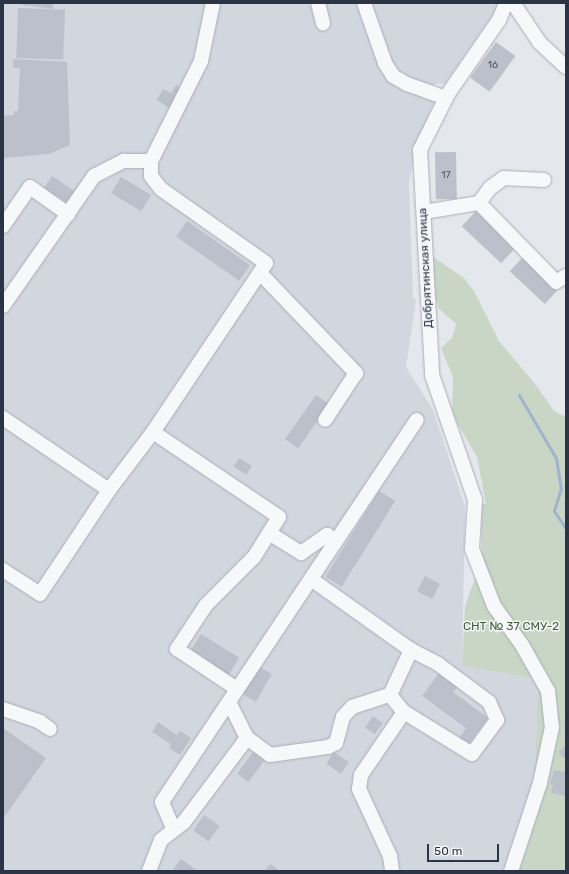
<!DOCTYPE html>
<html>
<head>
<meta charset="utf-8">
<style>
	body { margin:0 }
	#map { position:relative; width:569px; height:874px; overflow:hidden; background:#e4e7ec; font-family:Rubik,sans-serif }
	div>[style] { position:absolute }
	.built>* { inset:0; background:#d2d6de }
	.green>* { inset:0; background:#c9d6c5 }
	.stream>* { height:3px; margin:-1.5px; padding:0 1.5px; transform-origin:1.5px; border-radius:1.5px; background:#9fb4cc }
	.building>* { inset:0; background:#bbc0ca; transform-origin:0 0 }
	.roads { filter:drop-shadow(0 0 1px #a9aeb7) drop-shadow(0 0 1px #a9aeb7) }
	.minor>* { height:14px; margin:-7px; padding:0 7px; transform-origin:7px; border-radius:7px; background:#f7f8fa }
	span { translate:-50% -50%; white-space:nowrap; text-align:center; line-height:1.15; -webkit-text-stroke:3px #f4f6f9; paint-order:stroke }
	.number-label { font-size:10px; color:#4f5766 }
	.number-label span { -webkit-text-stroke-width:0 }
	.street-label { font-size:12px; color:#2b3445 }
	.park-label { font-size:12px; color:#3f6138 }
	.frame { position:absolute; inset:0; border:4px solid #2b3445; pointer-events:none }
	.scale { position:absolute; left:427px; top:844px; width:72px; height:18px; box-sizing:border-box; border:2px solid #2b3445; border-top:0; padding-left:5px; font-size:12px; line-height:14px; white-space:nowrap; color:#2b3445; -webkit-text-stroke:3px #f4f6f9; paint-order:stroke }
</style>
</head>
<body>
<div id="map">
	<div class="built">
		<i style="clip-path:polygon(3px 3px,501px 3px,445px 84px,434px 84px,429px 93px,435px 100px,419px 138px,409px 182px,413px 297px,416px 300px,406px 367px,433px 410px,465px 507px,462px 666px,538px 679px,535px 777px,503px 871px,3px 871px)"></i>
	</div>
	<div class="green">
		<i style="clip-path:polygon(433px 257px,464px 278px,474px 291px,499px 341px,535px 384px,554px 411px,566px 417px,566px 871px,503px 871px,535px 777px,538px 679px,462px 666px,465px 606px,482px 559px,481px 504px,486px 504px,477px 457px,452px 414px,453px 377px,441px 348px,452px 338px,456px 324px,439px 309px,431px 284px,428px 261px)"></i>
	</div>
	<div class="stream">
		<i style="left:519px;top:395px;width:73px;rotate:59.6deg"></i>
		<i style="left:556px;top:458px;width:30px;rotate:81deg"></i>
		<i style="left:561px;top:488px;width:24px;rotate:107deg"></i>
		<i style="left:554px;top:511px;width:22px;rotate:56deg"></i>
	</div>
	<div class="building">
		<i style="clip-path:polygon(10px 3px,53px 3px,53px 9px)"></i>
		<i style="left:18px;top:8px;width:47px;height:50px;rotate:2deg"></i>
		<i style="left:496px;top:42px;width:24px;height:44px;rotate:36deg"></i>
		<i style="clip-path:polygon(13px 59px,67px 62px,70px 145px,49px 154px,3px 158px,3px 116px,14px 115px,14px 111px,18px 111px,20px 68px,13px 68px)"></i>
		<i style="clip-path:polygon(176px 85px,184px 90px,172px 110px,157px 100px,163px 89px,171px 93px)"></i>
		<i style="left:456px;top:152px;width:47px;height:21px;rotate:89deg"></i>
		<i style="left:52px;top:176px;width:27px;height:14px;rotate:34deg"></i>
		<i style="left:121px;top:177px;width:35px;height:19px;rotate:31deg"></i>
		<i style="left:476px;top:211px;width:54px;height:21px;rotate:43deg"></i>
		<i style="left:187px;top:221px;width:77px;height:19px;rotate:35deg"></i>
		<i style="left:522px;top:258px;width:48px;height:18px;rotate:43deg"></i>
		<i style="left:316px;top:395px;width:16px;height:54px;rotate:35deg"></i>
		<i style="left:239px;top:458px;width:15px;height:10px;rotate:32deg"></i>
		<i style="left:379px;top:491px;width:19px;height:101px;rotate:32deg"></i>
		<i style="left:425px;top:576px;width:17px;height:17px;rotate:28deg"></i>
		<i style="left:201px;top:634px;width:45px;height:20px;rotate:32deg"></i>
		<i style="left:258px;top:666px;width:16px;height:32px;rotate:30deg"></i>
		<i style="clip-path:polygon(442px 669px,461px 682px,453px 692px,488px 718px,468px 745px,459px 738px,466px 728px,422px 696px)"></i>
		<i style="left:373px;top:716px;width:12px;height:14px;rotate:35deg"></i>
		<i style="clip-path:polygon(158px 722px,177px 735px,180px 731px,191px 738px,180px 755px,169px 748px,171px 744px,152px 732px)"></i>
		<i style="clip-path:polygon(3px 728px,46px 758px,3px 819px)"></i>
		<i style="clip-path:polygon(566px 745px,566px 760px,558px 752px)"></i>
		<i style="left:253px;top:752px;width:14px;height:27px;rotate:36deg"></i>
		<i style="left:334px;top:752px;width:18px;height:14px;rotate:34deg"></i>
		<i style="clip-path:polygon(554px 770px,566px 772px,565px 796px,551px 793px,553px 785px,550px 784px)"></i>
		<i style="left:204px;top:815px;width:19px;height:19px;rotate:35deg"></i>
		<i style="clip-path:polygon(181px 859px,198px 871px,172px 871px)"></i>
		<i style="clip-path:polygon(270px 864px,280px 871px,265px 871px)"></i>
	</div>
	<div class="roads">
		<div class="minor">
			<i style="left:318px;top:3px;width:21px;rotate:76deg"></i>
			<i style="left:364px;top:3px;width:64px;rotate:70.7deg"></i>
			<i style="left:385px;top:63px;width:15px;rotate:58deg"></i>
			<i style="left:393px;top:76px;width:16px;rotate:30deg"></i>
			<i style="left:407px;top:84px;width:41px;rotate:19.7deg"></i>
			<i style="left:506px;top:3px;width:18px;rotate:112deg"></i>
			<i style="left:499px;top:20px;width:90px;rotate:124.6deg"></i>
			<i style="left:448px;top:94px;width:63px;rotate:116.6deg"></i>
			<i style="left:420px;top:150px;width:225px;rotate:86.9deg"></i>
			<i style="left:432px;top:375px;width:132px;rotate:71deg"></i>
			<i style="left:475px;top:500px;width:49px;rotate:93.5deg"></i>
			<i style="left:472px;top:549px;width:61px;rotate:68.9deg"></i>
			<i style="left:494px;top:606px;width:48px;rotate:54.3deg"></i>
			<i style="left:522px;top:645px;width:53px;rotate:60.5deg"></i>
			<i style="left:548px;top:691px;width:36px;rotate:84deg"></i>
			<i style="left:552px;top:727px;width:57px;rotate:102.1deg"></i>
			<i style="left:540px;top:783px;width:93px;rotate:108.2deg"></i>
			<i style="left:513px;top:3px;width:48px;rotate:56deg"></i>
			<i style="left:540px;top:43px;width:35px;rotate:43deg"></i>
			<i style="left:479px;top:203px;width:19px;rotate:-54deg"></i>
			<i style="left:490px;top:188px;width:17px;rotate:-36deg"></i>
			<i style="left:504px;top:178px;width:40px;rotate:2.9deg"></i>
			<i style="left:424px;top:212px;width:56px;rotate:-9.3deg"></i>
			<i style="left:479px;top:203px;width:110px;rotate:45.7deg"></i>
			<i style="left:556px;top:282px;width:12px;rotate:-31deg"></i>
			<i style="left:3px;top:226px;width:47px;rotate:-55.3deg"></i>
			<i style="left:30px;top:187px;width:47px;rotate:35.4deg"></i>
			<i style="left:260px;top:273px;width:139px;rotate:46.2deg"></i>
			<i style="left:356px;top:373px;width:56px;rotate:123.4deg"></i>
			<i style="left:3px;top:306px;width:159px;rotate:-55deg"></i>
			<i style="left:94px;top:176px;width:34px;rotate:-27deg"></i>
			<i style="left:124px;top:161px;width:27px"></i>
			<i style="left:3px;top:418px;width:128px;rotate:34.2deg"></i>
			<i style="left:109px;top:490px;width:73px;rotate:-52.8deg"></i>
			<i style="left:153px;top:432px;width:203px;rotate:-56.2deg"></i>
			<i style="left:266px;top:263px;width:128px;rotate:-144.8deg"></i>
			<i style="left:161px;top:189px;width:16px;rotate:-128deg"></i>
			<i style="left:151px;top:176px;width:15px;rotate:-90deg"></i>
			<i style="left:151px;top:161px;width:112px;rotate:-63.4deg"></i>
			<i style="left:201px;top:61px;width:59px;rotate:-78.3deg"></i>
			<i style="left:153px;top:432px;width:152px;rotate:34deg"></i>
			<i style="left:279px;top:517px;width:47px;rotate:122deg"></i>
			<i style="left:254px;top:557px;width:68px;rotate:135deg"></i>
			<i style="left:206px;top:605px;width:53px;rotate:123.4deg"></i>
			<i style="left:177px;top:649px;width:72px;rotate:33.7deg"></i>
			<i style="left:269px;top:533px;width:38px;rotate:32deg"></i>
			<i style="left:301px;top:553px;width:32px;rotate:-35deg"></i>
			<i style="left:327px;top:535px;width:11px;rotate:34deg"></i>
			<i style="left:3px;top:570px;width:44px;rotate:33deg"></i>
			<i style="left:40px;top:594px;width:125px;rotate:-56.4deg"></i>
			<i style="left:311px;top:579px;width:123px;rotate:35.4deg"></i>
			<i style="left:411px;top:650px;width:30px;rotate:27deg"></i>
			<i style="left:438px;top:664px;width:64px;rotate:36.7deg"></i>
			<i style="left:489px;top:702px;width:20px;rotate:66deg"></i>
			<i style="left:497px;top:720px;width:42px;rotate:126.3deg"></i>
			<i style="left:472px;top:754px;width:80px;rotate:-148.3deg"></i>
			<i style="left:390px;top:695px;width:22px;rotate:51deg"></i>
			<i style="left:404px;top:712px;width:76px;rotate:124.3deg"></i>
			<i style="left:361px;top:775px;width:14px;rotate:98deg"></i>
			<i style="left:359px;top:789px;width:74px;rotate:65.2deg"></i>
			<i style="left:390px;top:856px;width:15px;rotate:82deg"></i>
			<i style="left:229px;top:702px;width:40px;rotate:63.4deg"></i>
			<i style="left:247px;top:738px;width:29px;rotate:36deg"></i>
			<i style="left:270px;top:755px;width:59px;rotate:-7.9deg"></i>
			<i style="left:328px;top:747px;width:9px;rotate:-27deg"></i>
			<i style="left:336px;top:743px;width:27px;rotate:-75deg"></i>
			<i style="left:343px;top:717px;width:13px;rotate:-48deg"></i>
			<i style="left:352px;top:707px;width:40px;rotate:-18deg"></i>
			<i style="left:390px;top:695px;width:50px;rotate:-65deg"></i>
			<i style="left:3px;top:709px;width:39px;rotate:19deg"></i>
			<i style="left:40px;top:722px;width:12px;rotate:35deg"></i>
			<i style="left:173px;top:828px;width:28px;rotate:-113deg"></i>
			<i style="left:162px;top:802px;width:459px;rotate:-56.3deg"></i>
			<i style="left:149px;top:871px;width:33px;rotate:-69deg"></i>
			<i style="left:161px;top:840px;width:29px;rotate:-38deg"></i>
			<i style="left:184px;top:822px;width:105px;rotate:-53.1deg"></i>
		</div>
	</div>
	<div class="number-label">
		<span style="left:493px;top:66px">16</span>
		<span style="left:446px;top:176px">17</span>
	</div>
	<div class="street-label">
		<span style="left:426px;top:268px;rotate:-93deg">Добрятинская улица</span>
	</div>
	<div class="park-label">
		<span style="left:511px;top:627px">СНТ № 37 СМУ-2</span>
	</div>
	<div class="frame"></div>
	<div class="scale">50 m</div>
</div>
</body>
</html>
